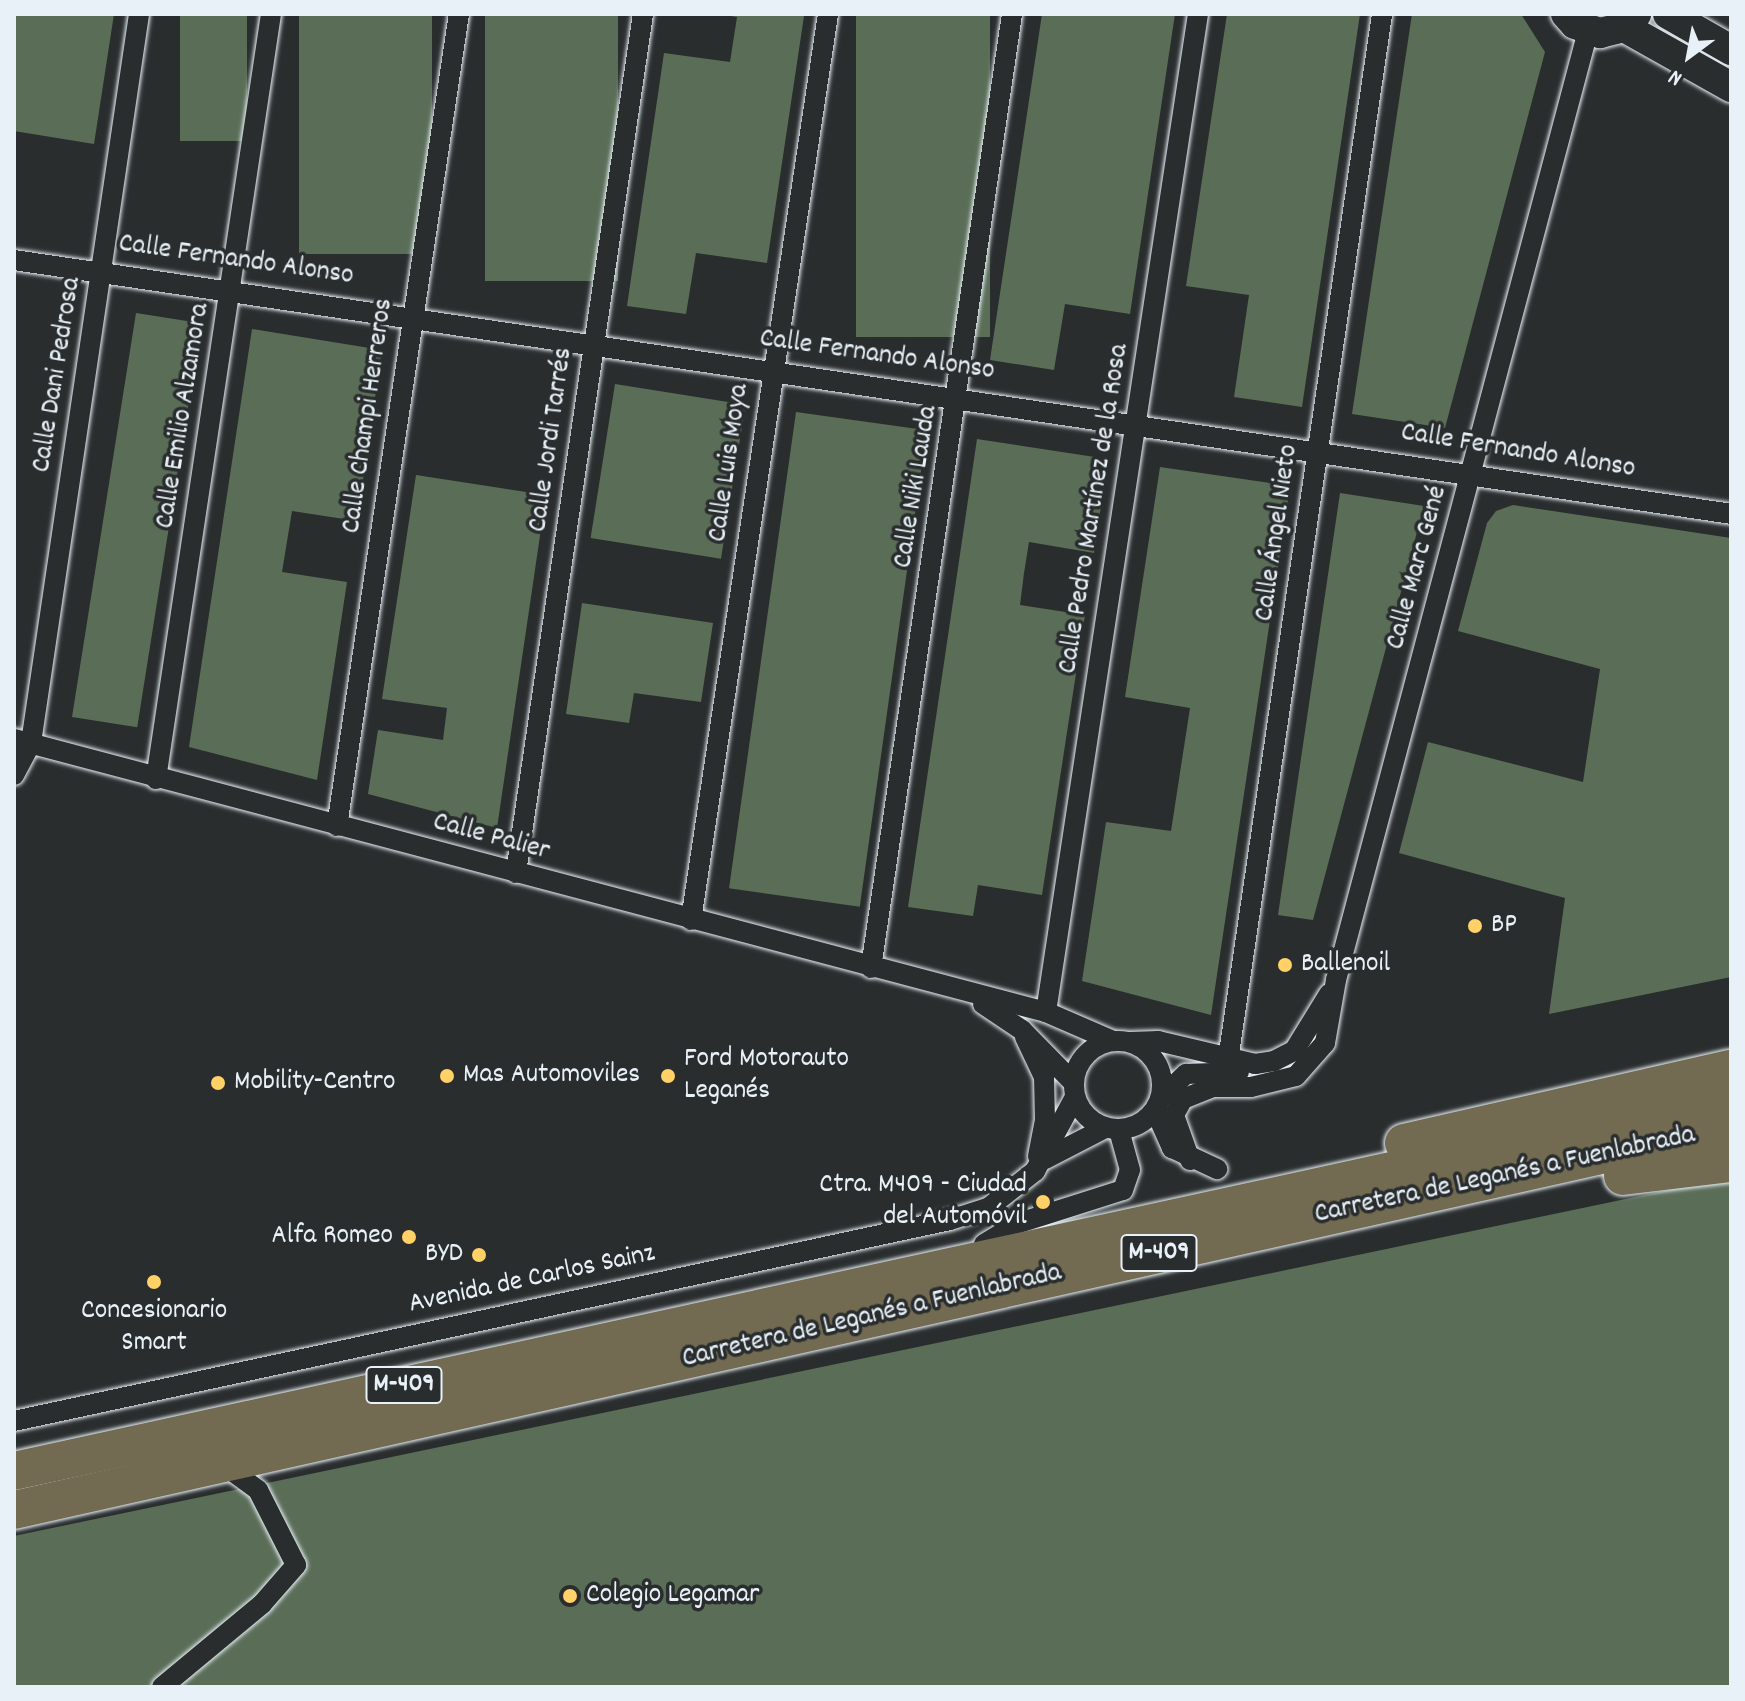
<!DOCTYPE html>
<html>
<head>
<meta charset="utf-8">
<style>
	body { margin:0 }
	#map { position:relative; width:1745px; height:1701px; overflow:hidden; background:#2a2d2e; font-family:Dekko,sans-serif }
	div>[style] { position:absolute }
	.green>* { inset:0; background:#5a6d57; transform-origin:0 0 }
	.roads { filter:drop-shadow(0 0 2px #e8f1f8) drop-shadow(0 0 2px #e8f1f8) }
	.street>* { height:20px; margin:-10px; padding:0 10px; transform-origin:10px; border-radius:10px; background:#2a2d2e }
	.street>.ring { margin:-10px; padding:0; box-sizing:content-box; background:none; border:20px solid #2a2d2e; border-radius:50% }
	.secondary>* { height:30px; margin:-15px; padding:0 15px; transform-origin:15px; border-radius:15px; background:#2a2d2e }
	.highway>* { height:38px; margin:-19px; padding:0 19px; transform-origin:19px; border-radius:19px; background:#726b52 }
	.dots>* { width:22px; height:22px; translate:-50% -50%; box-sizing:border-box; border:4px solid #2a2d2e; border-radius:50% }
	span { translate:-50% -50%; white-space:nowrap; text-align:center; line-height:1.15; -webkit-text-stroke:7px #2a2d2e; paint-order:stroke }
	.shield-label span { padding:2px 6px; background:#2a2d2e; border:2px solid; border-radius:6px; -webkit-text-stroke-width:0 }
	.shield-label { font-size:26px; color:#e8f1f8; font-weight:700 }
	.street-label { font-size:28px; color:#e8f1f8 }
	.poi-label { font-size:28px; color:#e8f1f8 }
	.left { translate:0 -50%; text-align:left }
	.right { translate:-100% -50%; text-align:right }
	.frame { position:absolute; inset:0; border:16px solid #e8f1f8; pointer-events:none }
	.north { position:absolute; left:1649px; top:16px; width:80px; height:80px; -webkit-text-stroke:6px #2a2d2e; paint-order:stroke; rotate:212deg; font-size:22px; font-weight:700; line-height:32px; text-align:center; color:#e8f1f8 }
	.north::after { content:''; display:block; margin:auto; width:28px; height:36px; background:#e8f1f8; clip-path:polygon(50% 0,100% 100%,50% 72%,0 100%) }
</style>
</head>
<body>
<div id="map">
	<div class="green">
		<i style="clip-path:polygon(14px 14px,114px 14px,94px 144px,14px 131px)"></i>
		<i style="left:180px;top:14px;width:67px;height:127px"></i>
		<i style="left:299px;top:14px;width:133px;height:240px"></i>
		<i style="left:485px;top:14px;width:133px;height:267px"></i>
		<i style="clip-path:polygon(718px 14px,804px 16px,767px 263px,696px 253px,686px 314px,627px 306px,664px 53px,730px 62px,737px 17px)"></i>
		<i style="left:856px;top:14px;width:134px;height:323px"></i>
		<i style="clip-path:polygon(1042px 14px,1175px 14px,1130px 314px,1065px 304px,1054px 370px,990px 360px)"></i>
		<i style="clip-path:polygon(1227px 14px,1360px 14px,1302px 407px,1234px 397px,1249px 295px,1186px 286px)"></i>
		<i style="clip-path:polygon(1412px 14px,1521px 14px,1545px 52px,1445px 428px,1352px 414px)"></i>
		<i style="left:136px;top:313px;width:66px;height:409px;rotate:9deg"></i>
		<i style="clip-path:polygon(252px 329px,382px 350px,357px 521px,292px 511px,282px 572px,347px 582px,317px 780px,189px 747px)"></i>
		<i style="left:615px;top:384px;width:132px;height:156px;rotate:9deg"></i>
		<i style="left:796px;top:412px;width:132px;height:481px;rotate:8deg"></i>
		<i style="clip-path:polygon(977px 439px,1108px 459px,1094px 553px,1029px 542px,1024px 573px,1020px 605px,1085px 615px,1042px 895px,978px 885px,973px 916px,908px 907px)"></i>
		<i style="clip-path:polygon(1160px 467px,1290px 486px,1211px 1015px,1082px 981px,1106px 822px,1171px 831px,1190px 708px,1125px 697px)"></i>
		<i style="clip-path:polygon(416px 475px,546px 495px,497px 828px,368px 794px,378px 730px,443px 740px,447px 708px,382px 699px)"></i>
		<i style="clip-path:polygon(1340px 493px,1424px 506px,1313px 920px,1278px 915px)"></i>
		<i style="clip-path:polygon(1513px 505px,1731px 538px,1731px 977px,1549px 1014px,1565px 898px,1399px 853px,1428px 742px,1583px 782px,1600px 669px,1458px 631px,1487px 523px,1496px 511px)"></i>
		<i style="clip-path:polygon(582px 603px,713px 623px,701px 702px,634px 693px,629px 723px,566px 714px)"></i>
		<i style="clip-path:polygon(1731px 1177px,1731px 1687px,14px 1687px,14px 1536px)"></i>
	</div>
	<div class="roads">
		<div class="street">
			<i style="left:14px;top:260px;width:1736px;rotate:8.41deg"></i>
			<i style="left:14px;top:739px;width:1067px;rotate:14.82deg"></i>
			<i style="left:1046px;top:1012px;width:73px;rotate:23.4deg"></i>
			<i style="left:14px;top:775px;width:36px;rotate:-62deg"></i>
			<i style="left:31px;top:743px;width:737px;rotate:-81.57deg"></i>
			<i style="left:156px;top:779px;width:774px;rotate:-81.45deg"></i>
			<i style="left:337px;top:826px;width:821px;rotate:-81.46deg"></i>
			<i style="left:516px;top:873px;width:868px;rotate:-81.59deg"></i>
			<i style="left:691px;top:920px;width:916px;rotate:-81.4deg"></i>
			<i style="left:871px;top:968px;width:964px;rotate:-81.59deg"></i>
			<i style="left:983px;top:1004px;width:47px;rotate:33.7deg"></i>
			<i style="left:1022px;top:1030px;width:73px;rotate:45.6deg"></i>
			<i style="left:1046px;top:1012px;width:1010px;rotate:-81.34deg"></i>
			<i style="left:1025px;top:1037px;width:44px;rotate:64.6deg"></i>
			<i style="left:1044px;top:1077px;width:43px;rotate:88.7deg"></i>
			<i style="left:1045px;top:1120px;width:37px;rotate:101deg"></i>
			<i class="ring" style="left:1074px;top:1041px;width:68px;height:68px"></i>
			<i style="left:1130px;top:1042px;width:28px;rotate:-2deg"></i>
			<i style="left:1158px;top:1041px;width:100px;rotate:13.3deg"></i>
			<i style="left:1255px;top:1064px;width:19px;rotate:-9deg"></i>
			<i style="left:1274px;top:1061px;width:22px;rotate:-27deg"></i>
			<i style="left:1294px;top:1051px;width:67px;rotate:-58.4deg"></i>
			<i style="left:1228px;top:1060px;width:1057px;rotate:-81.62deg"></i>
			<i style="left:1161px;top:1098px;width:35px;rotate:-44deg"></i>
			<i style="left:1186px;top:1074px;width:53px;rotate:-2.2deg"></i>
			<i style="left:1155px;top:1110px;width:42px;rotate:65.9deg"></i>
			<i style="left:1172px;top:1148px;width:50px;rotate:25deg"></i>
			<i style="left:1045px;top:1159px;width:68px;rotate:-27.3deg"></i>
			<i style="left:1190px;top:1160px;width:48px;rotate:-109.6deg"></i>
			<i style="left:1174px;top:1115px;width:18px;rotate:-61deg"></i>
			<i style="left:1183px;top:1099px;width:31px;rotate:-22deg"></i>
			<i style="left:1212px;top:1087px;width:39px"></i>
			<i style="left:1251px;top:1087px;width:46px;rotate:-13.7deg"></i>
			<i style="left:1296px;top:1076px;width:44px;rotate:-48.7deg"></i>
			<i style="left:1325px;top:1043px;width:64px;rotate:-80.1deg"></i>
			<i style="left:1336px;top:980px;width:982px;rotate:-75.13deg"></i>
			<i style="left:984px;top:1244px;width:41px;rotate:-31deg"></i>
			<i style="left:1019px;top:1223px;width:109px;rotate:-17.6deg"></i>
			<i style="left:1123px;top:1190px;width:21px;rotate:-71deg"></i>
			<i style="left:1130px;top:1170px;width:41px;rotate:-105.4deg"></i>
			<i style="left:14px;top:1421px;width:957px;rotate:-12.12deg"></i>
			<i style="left:950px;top:1220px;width:40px;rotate:-18deg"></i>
			<i style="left:988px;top:1208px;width:60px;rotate:-38.2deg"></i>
			<i style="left:1035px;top:1171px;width:84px;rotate:-61.6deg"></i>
			<i style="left:162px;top:1687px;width:130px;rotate:-39.7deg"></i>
			<i style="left:262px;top:1604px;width:52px;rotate:-48.9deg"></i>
			<i style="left:296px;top:1565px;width:84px;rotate:-116.9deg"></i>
			<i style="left:258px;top:1490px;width:42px;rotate:-143.7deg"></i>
		</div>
		<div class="secondary">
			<i style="left:1566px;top:14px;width:13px;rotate:48deg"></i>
			<i style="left:1575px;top:24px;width:27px;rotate:20deg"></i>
			<i style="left:1600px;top:33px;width:25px;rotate:-14deg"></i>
			<i style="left:1624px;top:27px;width:18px;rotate:-47deg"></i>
			<i style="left:1668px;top:14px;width:73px;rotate:29.7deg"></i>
			<i style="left:1624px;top:27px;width:123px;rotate:29.3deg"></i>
		</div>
		<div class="highway">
			<i style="left:1404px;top:1143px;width:335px;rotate:-12.8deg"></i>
			<i style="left:1623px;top:1176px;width:109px;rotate:-6.9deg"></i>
			<i style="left:14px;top:1471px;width:1757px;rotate:-12.29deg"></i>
			<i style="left:14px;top:1510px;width:1759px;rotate:-12.61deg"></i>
		</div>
	</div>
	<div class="dots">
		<i style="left:1475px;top:926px;background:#ffd166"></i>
		<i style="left:1285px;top:965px;background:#ffd166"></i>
		<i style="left:447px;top:1076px;background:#ffd166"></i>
		<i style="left:668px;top:1076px;background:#ffd166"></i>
		<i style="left:218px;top:1083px;background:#ffd166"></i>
		<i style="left:1043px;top:1202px;background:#ffd166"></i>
		<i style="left:409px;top:1237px;background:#ffd166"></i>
		<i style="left:479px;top:1255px;background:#ffd166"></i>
		<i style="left:154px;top:1282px;background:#ffd166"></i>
		<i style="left:570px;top:1596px;background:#ffd166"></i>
	</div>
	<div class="shield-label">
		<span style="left:1159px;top:1253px">M-409</span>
		<span style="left:404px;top:1385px">M-409</span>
	</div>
	<div class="street-label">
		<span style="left:236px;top:261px;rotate:8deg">Calle Fernando Alonso</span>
		<span style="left:877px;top:356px;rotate:8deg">Calle Fernando Alonso</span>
		<span style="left:58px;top:375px;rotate:-81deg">Calle Dani Pedrosa</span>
		<span style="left:184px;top:416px;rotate:-81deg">Calle Emilio Alzamora</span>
		<span style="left:369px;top:416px;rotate:-82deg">Calle Champi Herreros</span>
		<span style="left:552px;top:440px;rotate:-82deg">Calle Jordi Tarrés</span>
		<span style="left:1518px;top:452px;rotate:9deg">Calle Fernando Alonso</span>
		<span style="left:730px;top:463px;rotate:-82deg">Calle Luis Moya</span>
		<span style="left:917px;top:487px;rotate:-81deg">Calle Niki Lauda</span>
		<span style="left:1095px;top:509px;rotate:-81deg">Calle Pedro Martínez de la Rosa</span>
		<span style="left:1278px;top:533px;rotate:-82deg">Calle Ángel Nieto</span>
		<span style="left:1418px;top:568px;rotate:-75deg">Calle Marc Gené</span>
		<span style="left:491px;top:838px;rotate:15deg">Calle Palier</span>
		<span style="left:1505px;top:1176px;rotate:-12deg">Carretera de Leganés a Fuenlabrada</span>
		<span style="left:532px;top:1280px;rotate:-12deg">Avenida de Carlos Sainz</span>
		<span style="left:872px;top:1317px;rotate:-13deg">Carretera de Leganés a Fuenlabrada</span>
	</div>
	<div class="poi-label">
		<span class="left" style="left:1491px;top:926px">BP</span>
		<span class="left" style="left:1301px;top:965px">Ballenoil</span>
		<span class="left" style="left:684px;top:1076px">Ford Motorauto<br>Leganés</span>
		<span class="left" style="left:463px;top:1076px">Mas Automoviles</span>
		<span class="left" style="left:234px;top:1083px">Mobility-Centro</span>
		<span class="right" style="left:1027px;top:1202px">Ctra. M409 - Ciudad<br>del Automóvil</span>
		<span class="right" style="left:393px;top:1237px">Alfa Romeo</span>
		<span class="right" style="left:463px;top:1255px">BYD</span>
		<span style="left:154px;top:1328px">Concesionario<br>Smart</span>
		<span class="left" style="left:586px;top:1596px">Colegio Legamar</span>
	</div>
	<div class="frame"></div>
	<div class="north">N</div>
</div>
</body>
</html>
